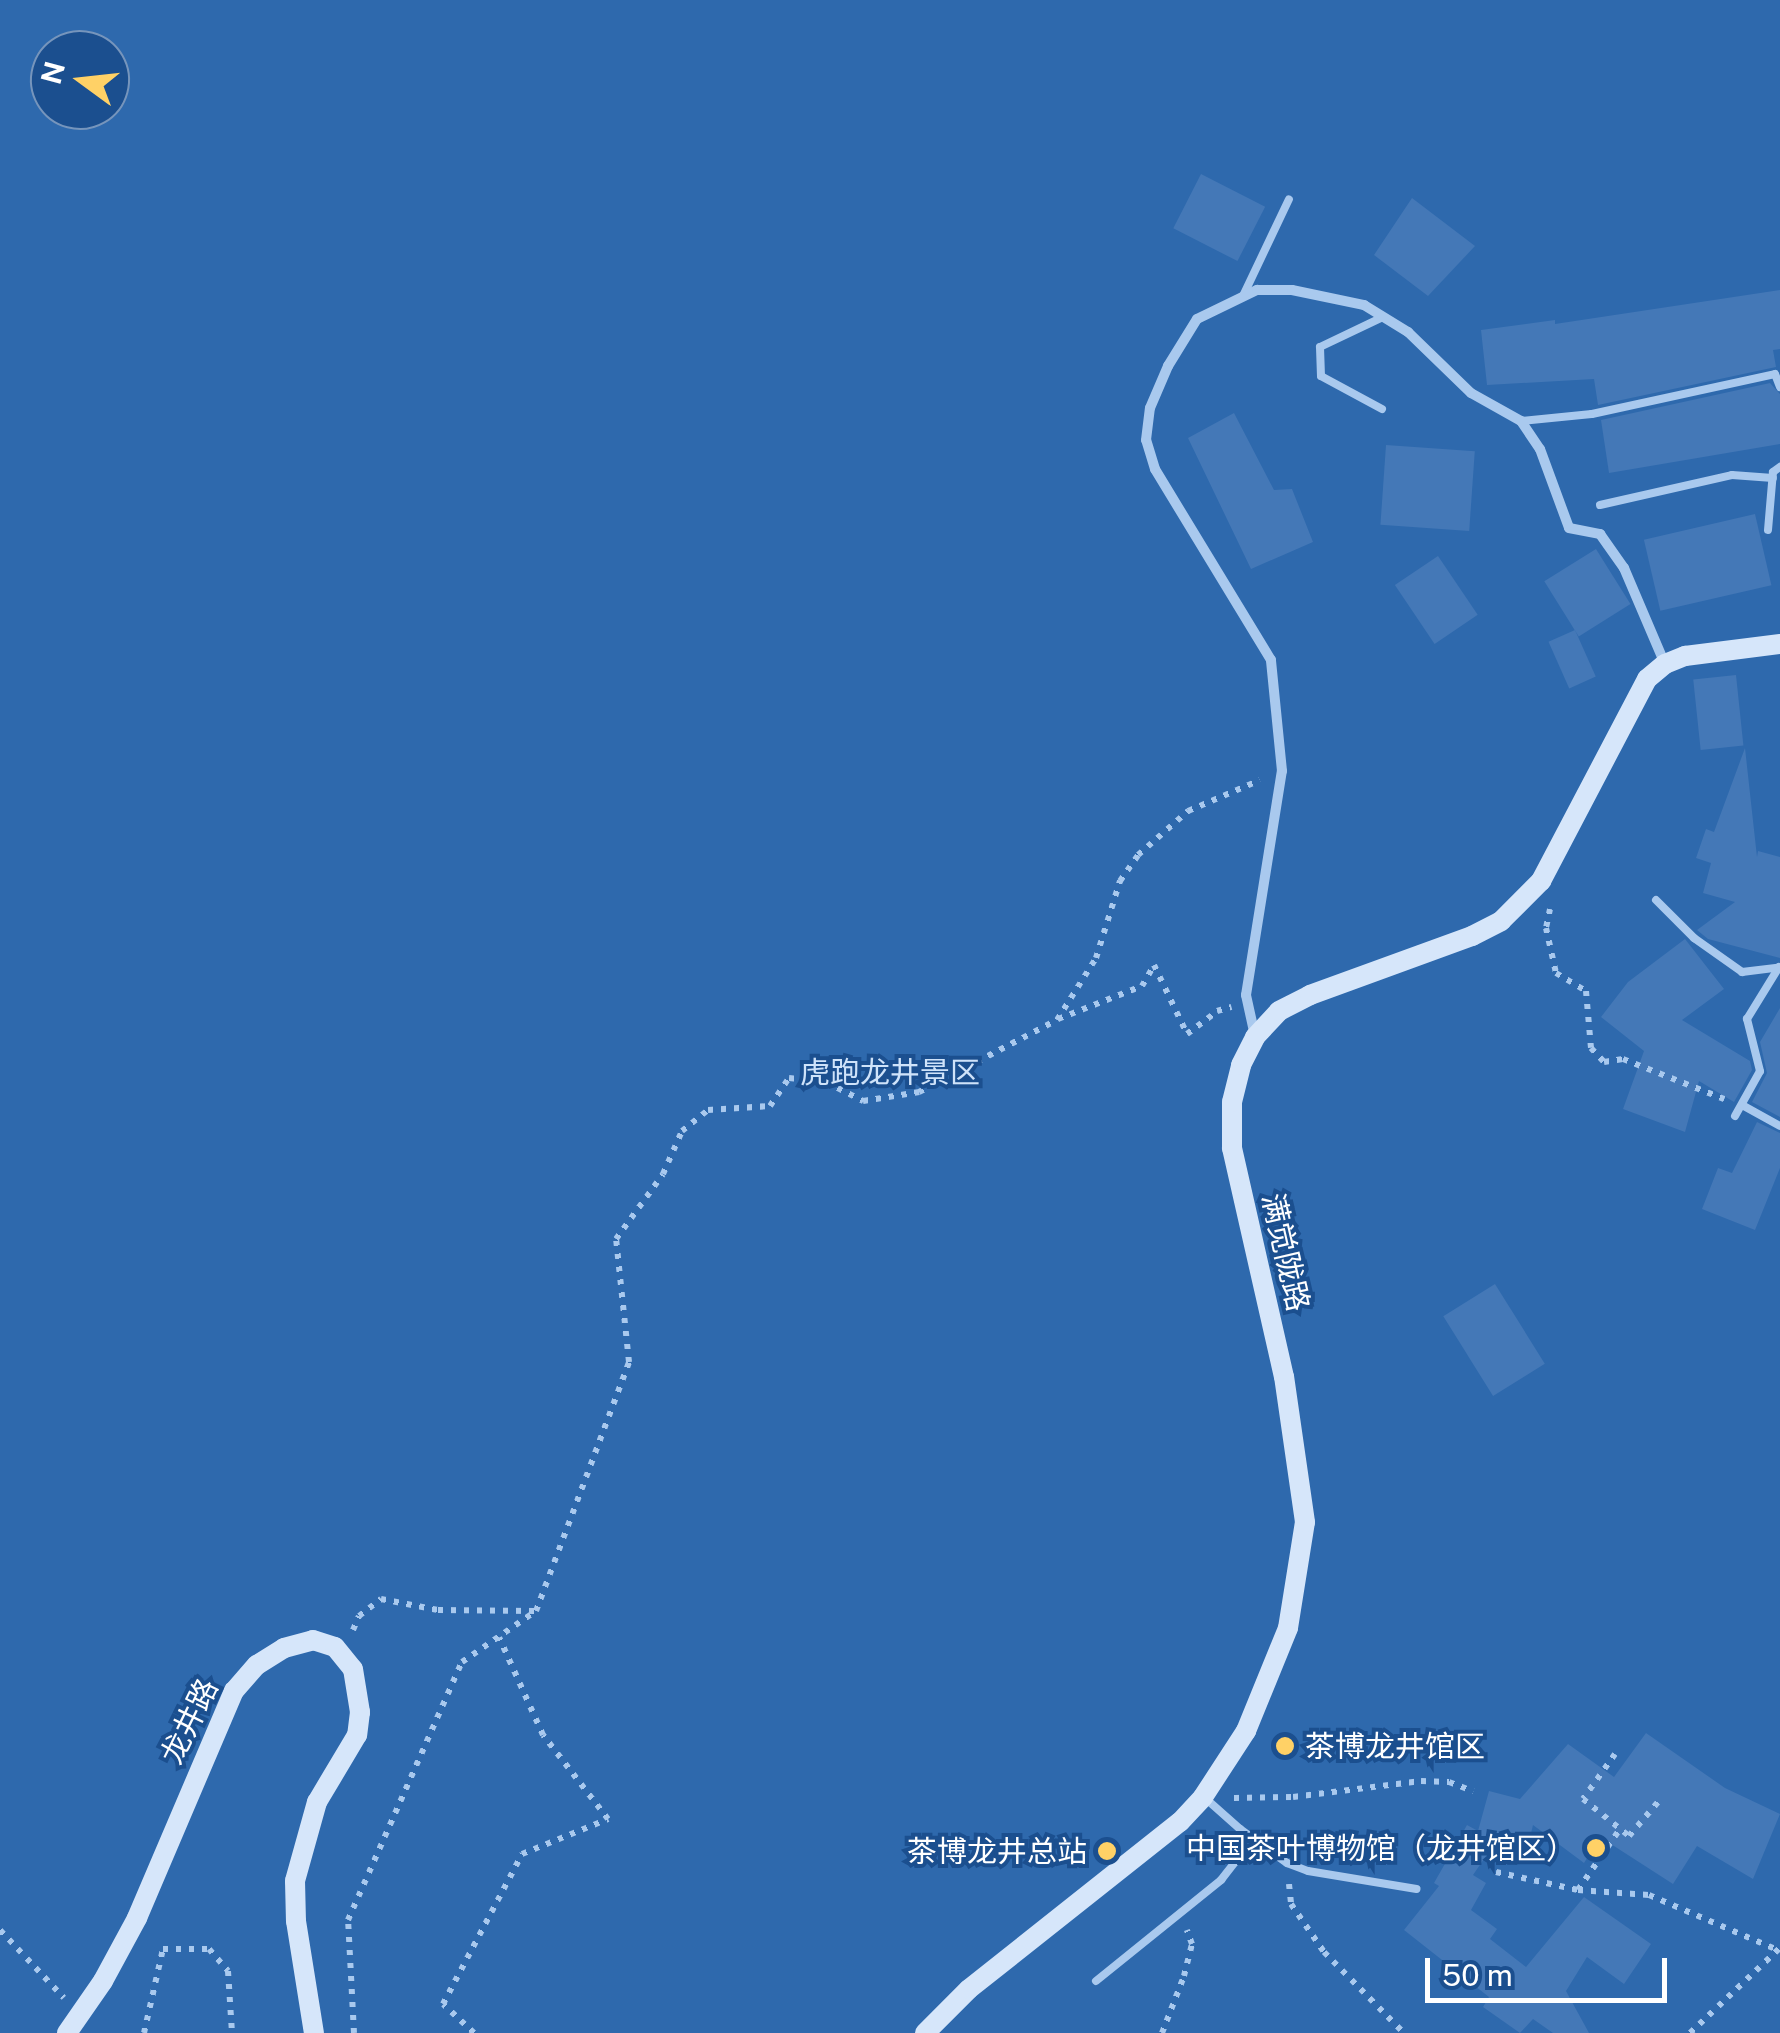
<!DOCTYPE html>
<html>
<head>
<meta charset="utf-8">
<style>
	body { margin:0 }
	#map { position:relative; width:1780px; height:2033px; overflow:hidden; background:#1b4f8f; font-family:"Public Sans","Noto Sans SC",sans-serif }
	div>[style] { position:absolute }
	.green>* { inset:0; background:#2e69ad }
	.building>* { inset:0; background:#4478b7; transform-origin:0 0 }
	.path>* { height:6px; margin-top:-3px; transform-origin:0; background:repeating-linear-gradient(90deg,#a9c9ee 0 5px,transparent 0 13px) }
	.lane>* { height:8px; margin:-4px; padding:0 4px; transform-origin:4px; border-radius:4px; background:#a9c9ee }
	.street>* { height:10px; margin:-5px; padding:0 5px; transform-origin:5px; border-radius:5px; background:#a9c9ee }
	.secondary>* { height:20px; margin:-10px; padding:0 10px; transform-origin:10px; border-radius:10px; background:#d6e6fa }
	.dots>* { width:28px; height:28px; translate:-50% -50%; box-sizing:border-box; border:5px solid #1b4f8f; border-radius:50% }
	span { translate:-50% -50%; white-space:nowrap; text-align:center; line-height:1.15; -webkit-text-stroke:8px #1b4f8f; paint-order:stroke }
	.park-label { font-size:30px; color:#cfe3fa }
	.street-label { font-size:30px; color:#fff }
	.poi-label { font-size:30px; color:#fff }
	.left { translate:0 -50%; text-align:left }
	.right { translate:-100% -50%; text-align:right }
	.north { position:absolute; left:30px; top:30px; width:100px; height:100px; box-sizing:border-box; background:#1b4f8f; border:2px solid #7695bc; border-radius:50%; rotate:285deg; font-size:28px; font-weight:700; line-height:40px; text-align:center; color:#fff }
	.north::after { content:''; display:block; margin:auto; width:35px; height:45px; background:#ffd166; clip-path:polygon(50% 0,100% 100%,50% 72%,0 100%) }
	.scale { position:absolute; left:1425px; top:1958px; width:242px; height:45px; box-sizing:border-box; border:5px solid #fff; border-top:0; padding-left:12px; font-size:30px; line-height:35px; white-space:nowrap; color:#fff; -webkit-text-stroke:8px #1b4f8f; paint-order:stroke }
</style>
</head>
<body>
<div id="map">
	<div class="green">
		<i style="clip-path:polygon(evenodd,0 0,1780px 0,1780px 2033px,0 2033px,0 0,50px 50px,110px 50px,110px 110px,50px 110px,50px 50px)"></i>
	</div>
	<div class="building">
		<i style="left:1201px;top:174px;width:72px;height:61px;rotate:27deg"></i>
		<i style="clip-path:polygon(1412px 198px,1475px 246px,1428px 296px,1374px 255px)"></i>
		<i style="clip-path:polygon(1780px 290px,1780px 349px,1773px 350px,1776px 367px,1598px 405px,1594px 379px,1487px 385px,1481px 330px,1555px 320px,1555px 324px)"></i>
		<i style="clip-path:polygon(1770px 383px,1780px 394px,1780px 444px,1609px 473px,1601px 420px)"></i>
		<i style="clip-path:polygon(1234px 413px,1274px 490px,1292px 489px,1313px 542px,1251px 569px,1188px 438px)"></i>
		<i style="left:1386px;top:445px;width:89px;height:80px;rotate:4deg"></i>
		<i style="left:1755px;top:514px;width:73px;height:114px;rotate:77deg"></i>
		<i style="left:1596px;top:549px;width:65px;height:61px;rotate:58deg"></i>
		<i style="left:1438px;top:556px;width:71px;height:52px;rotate:56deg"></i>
		<i style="left:1575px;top:630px;width:51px;height:29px;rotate:66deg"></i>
		<i style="left:1736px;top:675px;width:71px;height:43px;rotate:84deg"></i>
		<i style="clip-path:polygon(1745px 748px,1757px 857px,1758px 851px,1780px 857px,1780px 958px,1708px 939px,1697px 930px,1735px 902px,1703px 893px,1711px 863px,1696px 858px,1706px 829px,1714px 832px)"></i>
		<i style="clip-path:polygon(1685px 939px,1724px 989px,1682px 1020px,1750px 1061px,1752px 1070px,1734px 1102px,1699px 1081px,1685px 1132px,1623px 1109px,1644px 1051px,1601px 1017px,1628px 982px)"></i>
		<i style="clip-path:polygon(1780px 1008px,1780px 1117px,1752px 1102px,1767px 1073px,1760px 1042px)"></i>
		<i style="clip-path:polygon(1757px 1122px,1780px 1133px,1780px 1168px,1755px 1230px,1702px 1209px,1718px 1168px,1732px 1173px)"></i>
		<i style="left:1495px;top:1284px;width:94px;height:61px;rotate:58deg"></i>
		<i style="clip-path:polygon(1646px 1733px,1725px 1788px,1780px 1814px,1753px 1879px,1697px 1846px,1673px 1884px,1600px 1837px,1584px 1863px,1533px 1825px,1528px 1846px,1499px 1837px,1473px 1875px,1486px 1883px,1471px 1910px,1497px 1929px,1490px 1939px,1526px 1967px,1584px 1897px,1651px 1944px,1624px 1984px,1587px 1957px,1566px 1991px,1589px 2033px,1553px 2033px,1533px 2019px,1520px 2033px,1483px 2007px,1489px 1997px,1404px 1930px,1439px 1886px,1434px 1883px,1467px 1825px,1478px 1831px,1489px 1791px,1520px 1799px,1568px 1744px,1614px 1777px)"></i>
	</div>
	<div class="path">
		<i style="left:1550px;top:909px;width:19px;rotate:102deg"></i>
		<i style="left:1546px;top:928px;width:46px;rotate:77.5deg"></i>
		<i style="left:1556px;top:973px;width:35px;rotate:31deg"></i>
		<i style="left:1586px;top:991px;width:57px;rotate:85deg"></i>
		<i style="left:1591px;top:1048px;width:19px;rotate:47deg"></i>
		<i style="left:1604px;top:1062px;width:19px;rotate:-9deg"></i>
		<i style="left:1623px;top:1059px;width:109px;rotate:21.6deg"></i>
		<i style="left:1058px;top:1019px;width:90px;rotate:-21.4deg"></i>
		<i style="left:1142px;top:986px;width:24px;rotate:-60deg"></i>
		<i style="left:1154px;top:965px;width:76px;rotate:64.4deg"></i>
		<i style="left:1187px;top:1034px;width:38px;rotate:-37deg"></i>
		<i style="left:1217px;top:1011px;width:15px;rotate:-16deg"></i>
		<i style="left:353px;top:1630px;width:15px;rotate:-67deg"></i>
		<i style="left:359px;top:1616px;width:28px;rotate:-38deg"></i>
		<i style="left:381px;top:1599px;width:58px;rotate:10.9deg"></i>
		<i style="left:438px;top:1610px;width:97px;rotate:0.6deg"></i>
		<i style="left:1615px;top:1754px;width:55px;rotate:125.4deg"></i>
		<i style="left:1583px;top:1799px;width:59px;rotate:38.8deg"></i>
		<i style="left:1629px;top:1836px;width:45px;rotate:-49.5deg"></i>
		<i style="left:1234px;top:1798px;width:59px;rotate:-1deg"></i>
		<i style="left:1293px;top:1797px;width:129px;rotate:-7.1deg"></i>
		<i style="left:1421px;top:1781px;width:28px;rotate:2deg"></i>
		<i style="left:1449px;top:1782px;width:26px;rotate:21deg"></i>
		<i style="left:1496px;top:1872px;width:84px;rotate:12.4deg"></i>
		<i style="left:1578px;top:1890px;width:71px;rotate:4deg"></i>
		<i style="left:1649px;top:1895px;width:140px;rotate:23.1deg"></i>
		<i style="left:1289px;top:1884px;width:20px;rotate:84deg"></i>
		<i style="left:1291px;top:1904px;width:58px;rotate:55.5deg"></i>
		<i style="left:1324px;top:1952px;width:114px;rotate:45.4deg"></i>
		<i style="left:1578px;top:1890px;width:74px;rotate:-55.5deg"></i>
		<i style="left:0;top:1930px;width:93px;rotate:46.7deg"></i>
		<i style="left:144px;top:2033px;width:86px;rotate:-77.3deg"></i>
		<i style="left:163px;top:1949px;width:46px"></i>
		<i style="left:209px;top:1949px;width:29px;rotate:49deg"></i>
		<i style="left:228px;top:1971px;width:62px;rotate:86.3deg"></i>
		<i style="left:354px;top:2033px;width:113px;rotate:-93deg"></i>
		<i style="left:348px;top:1920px;width:282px;rotate:-66.2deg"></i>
		<i style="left:462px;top:1662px;width:90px;rotate:-34.6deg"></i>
		<i style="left:536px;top:1611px;width:266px;rotate:-69.5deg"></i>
		<i style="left:629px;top:1362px;width:124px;rotate:-96deg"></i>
		<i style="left:616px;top:1239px;width:80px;rotate:-54.1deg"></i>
		<i style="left:663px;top:1174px;width:47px;rotate:-66.2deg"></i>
		<i style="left:682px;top:1131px;width:33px;rotate:-39deg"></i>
		<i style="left:708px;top:1110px;width:62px;rotate:-3.7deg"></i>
		<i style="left:770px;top:1106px;width:34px;rotate:-56deg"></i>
		<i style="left:789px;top:1078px;width:37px;rotate:6deg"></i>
		<i style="left:826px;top:1082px;width:42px;rotate:27.2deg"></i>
		<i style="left:863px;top:1101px;width:57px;rotate:-9.1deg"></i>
		<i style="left:919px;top:1092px;width:156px;rotate:-27.6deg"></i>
		<i style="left:1057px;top:1020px;width:73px;rotate:-57.8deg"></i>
		<i style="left:1096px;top:958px;width:81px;rotate:-72.7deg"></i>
		<i style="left:1120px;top:881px;width:32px;rotate:-55deg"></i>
		<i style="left:1138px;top:855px;width:67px;rotate:-41.3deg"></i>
		<i style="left:1188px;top:811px;width:78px;rotate:-23.3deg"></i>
		<i style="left:474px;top:2033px;width:42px;rotate:-136.9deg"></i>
		<i style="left:443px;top:2004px;width:170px;rotate:-62.2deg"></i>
		<i style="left:522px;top:1854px;width:93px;rotate:-22.1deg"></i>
		<i style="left:608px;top:1819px;width:106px;rotate:-127.7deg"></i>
		<i style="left:543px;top:1735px;width:107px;rotate:-114.2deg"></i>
		<i style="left:1162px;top:2033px;width:61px;rotate:-68.9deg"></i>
		<i style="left:1184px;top:1976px;width:33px;rotate:-76deg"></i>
		<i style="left:1192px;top:1944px;width:15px;rotate:-110deg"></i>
		<i style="left:1690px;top:2033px;width:124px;rotate:-43.4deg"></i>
	</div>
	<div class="lane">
		<i style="left:1243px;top:296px;width:107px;rotate:-64.6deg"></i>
		<i style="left:1382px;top:409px;width:69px;rotate:-151.6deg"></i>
		<i style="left:1321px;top:376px;width:29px;rotate:-92deg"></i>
		<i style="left:1320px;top:347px;width:70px;rotate:-25.5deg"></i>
		<i style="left:1521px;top:421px;width:71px;rotate:-5.6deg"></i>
		<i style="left:1592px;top:414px;width:187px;rotate:-12.3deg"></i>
		<i style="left:1775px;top:374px;width:14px;rotate:69deg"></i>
		<i style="left:1600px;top:505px;width:135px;rotate:-12.8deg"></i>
		<i style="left:1732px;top:475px;width:41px;rotate:4.2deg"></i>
		<i style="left:1768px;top:530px;width:58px;rotate:-85.1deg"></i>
		<i style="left:1773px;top:472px;width:9px;rotate:-36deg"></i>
		<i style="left:1656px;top:900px;width:54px;rotate:45deg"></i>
		<i style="left:1694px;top:938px;width:59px;rotate:35.3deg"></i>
		<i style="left:1742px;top:972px;width:38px;rotate:-7deg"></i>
		<i style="left:1742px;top:1105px;width:43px;rotate:28.9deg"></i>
		<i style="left:1735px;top:1116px;width:51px;rotate:-60.9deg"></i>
		<i style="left:1760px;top:1071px;width:54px;rotate:-104deg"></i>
		<i style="left:1747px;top:1019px;width:61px;rotate:-58.4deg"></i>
		<i style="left:1240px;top:1829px;width:58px;rotate:35.9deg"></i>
		<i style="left:1287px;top:1863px;width:22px;rotate:21deg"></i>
		<i style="left:1308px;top:1871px;width:110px;rotate:9.4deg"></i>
		<i style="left:1096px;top:1981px;width:161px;rotate:-38.9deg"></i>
		<i style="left:1221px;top:1880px;width:23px;rotate:-52deg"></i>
		<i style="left:1235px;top:1862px;width:21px;rotate:-67deg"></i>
		<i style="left:1243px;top:1843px;width:14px;rotate:-102deg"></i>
		<i style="left:1240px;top:1829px;width:47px;rotate:-138.5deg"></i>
	</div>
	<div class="street">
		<i style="left:1255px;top:1036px;width:42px;rotate:-102.4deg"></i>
		<i style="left:1246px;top:995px;width:227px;rotate:-80.9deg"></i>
		<i style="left:1282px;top:771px;width:112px;rotate:-95.7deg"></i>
		<i style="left:1271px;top:660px;width:223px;rotate:-121.3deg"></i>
		<i style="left:1155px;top:469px;width:30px;rotate:-107deg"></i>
		<i style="left:1146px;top:440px;width:32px;rotate:-83deg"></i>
		<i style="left:1150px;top:408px;width:46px;rotate:-66.8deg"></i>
		<i style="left:1168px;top:366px;width:55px;rotate:-58.3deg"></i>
		<i style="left:1197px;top:319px;width:67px;rotate:-25.8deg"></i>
		<i style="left:1257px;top:290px;width:35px"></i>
		<i style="left:1292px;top:290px;width:74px;rotate:11.8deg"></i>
		<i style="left:1364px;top:305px;width:52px;rotate:31.5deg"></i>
		<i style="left:1408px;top:332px;width:88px;rotate:44.1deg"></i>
		<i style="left:1471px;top:393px;width:57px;rotate:29.2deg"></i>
		<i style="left:1521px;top:421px;width:34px;rotate:56deg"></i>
		<i style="left:1540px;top:449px;width:84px;rotate:69.8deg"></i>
		<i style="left:1569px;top:528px;width:32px;rotate:11deg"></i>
		<i style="left:1600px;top:534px;width:42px;rotate:54.8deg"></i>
		<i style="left:1624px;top:568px;width:104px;rotate:66.9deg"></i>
	</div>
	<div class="secondary">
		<i style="left:67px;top:2033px;width:63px;rotate:-55.3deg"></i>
		<i style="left:103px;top:1981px;width:72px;rotate:-61.6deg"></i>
		<i style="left:137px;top:1918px;width:247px;rotate:-66.9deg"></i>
		<i style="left:234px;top:1691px;width:35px;rotate:-49deg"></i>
		<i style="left:257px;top:1665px;width:32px;rotate:-32deg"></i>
		<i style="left:284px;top:1648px;width:30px;rotate:-15deg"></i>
		<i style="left:313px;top:1640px;width:23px;rotate:18deg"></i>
		<i style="left:335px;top:1647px;width:28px;rotate:51deg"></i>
		<i style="left:353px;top:1669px;width:44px;rotate:80.8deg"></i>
		<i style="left:360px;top:1712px;width:23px;rotate:97deg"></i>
		<i style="left:357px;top:1735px;width:78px;rotate:120.8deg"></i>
		<i style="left:317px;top:1802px;width:82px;rotate:105.6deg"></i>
		<i style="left:295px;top:1881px;width:40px;rotate:88.6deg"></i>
		<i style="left:296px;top:1921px;width:113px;rotate:80.9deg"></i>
		<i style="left:925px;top:2033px;width:62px;rotate:-45deg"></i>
		<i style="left:969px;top:1989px;width:269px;rotate:-38.4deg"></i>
		<i style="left:1180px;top:1822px;width:34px;rotate:-47deg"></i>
		<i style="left:1203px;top:1797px;width:79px;rotate:-56.9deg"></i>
		<i style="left:1246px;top:1731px;width:111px;rotate:-67.8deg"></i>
		<i style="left:1288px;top:1628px;width:107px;rotate:-80.9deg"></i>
		<i style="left:1305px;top:1522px;width:147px;rotate:-98.2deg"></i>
		<i style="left:1284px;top:1377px;width:235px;rotate:-102.8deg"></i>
		<i style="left:1232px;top:1148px;width:46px;rotate:-90deg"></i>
		<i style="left:1232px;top:1102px;width:38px;rotate:-76deg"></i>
		<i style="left:1241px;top:1065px;width:31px;rotate:-63deg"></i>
		<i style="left:1255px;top:1037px;width:35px;rotate:-47deg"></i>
		<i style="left:1279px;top:1011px;width:35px;rotate:-27deg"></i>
		<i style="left:1310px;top:995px;width:172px;rotate:-20deg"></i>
		<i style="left:1472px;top:936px;width:33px;rotate:-27deg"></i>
		<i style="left:1501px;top:921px;width:57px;rotate:-45deg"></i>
		<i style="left:1541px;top:881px;width:228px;rotate:-62.3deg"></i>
		<i style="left:1647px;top:679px;width:23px;rotate:-40deg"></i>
		<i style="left:1665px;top:664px;width:22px;rotate:-22deg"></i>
		<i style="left:1685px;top:656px;width:96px;rotate:-7.2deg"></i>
	</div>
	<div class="dots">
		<i style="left:1285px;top:1746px;background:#ffd166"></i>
		<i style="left:1596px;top:1848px;background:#ffd166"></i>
		<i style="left:1107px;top:1851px;background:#ffd166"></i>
	</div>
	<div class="park-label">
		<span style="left:890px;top:1072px">虎跑龙井景区</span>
	</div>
	<div class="street-label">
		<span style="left:1286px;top:1252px;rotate:77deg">满觉陇路</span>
		<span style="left:189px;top:1721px;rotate:-64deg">龙井路</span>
	</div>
	<div class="poi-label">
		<span class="left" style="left:1305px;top:1746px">茶博龙井馆区</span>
		<span class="right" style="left:1576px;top:1848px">中国茶叶博物馆（龙井馆区）</span>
		<span class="right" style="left:1087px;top:1851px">茶博龙井总站</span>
	</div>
	<div class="north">N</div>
	<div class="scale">50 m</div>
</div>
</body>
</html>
